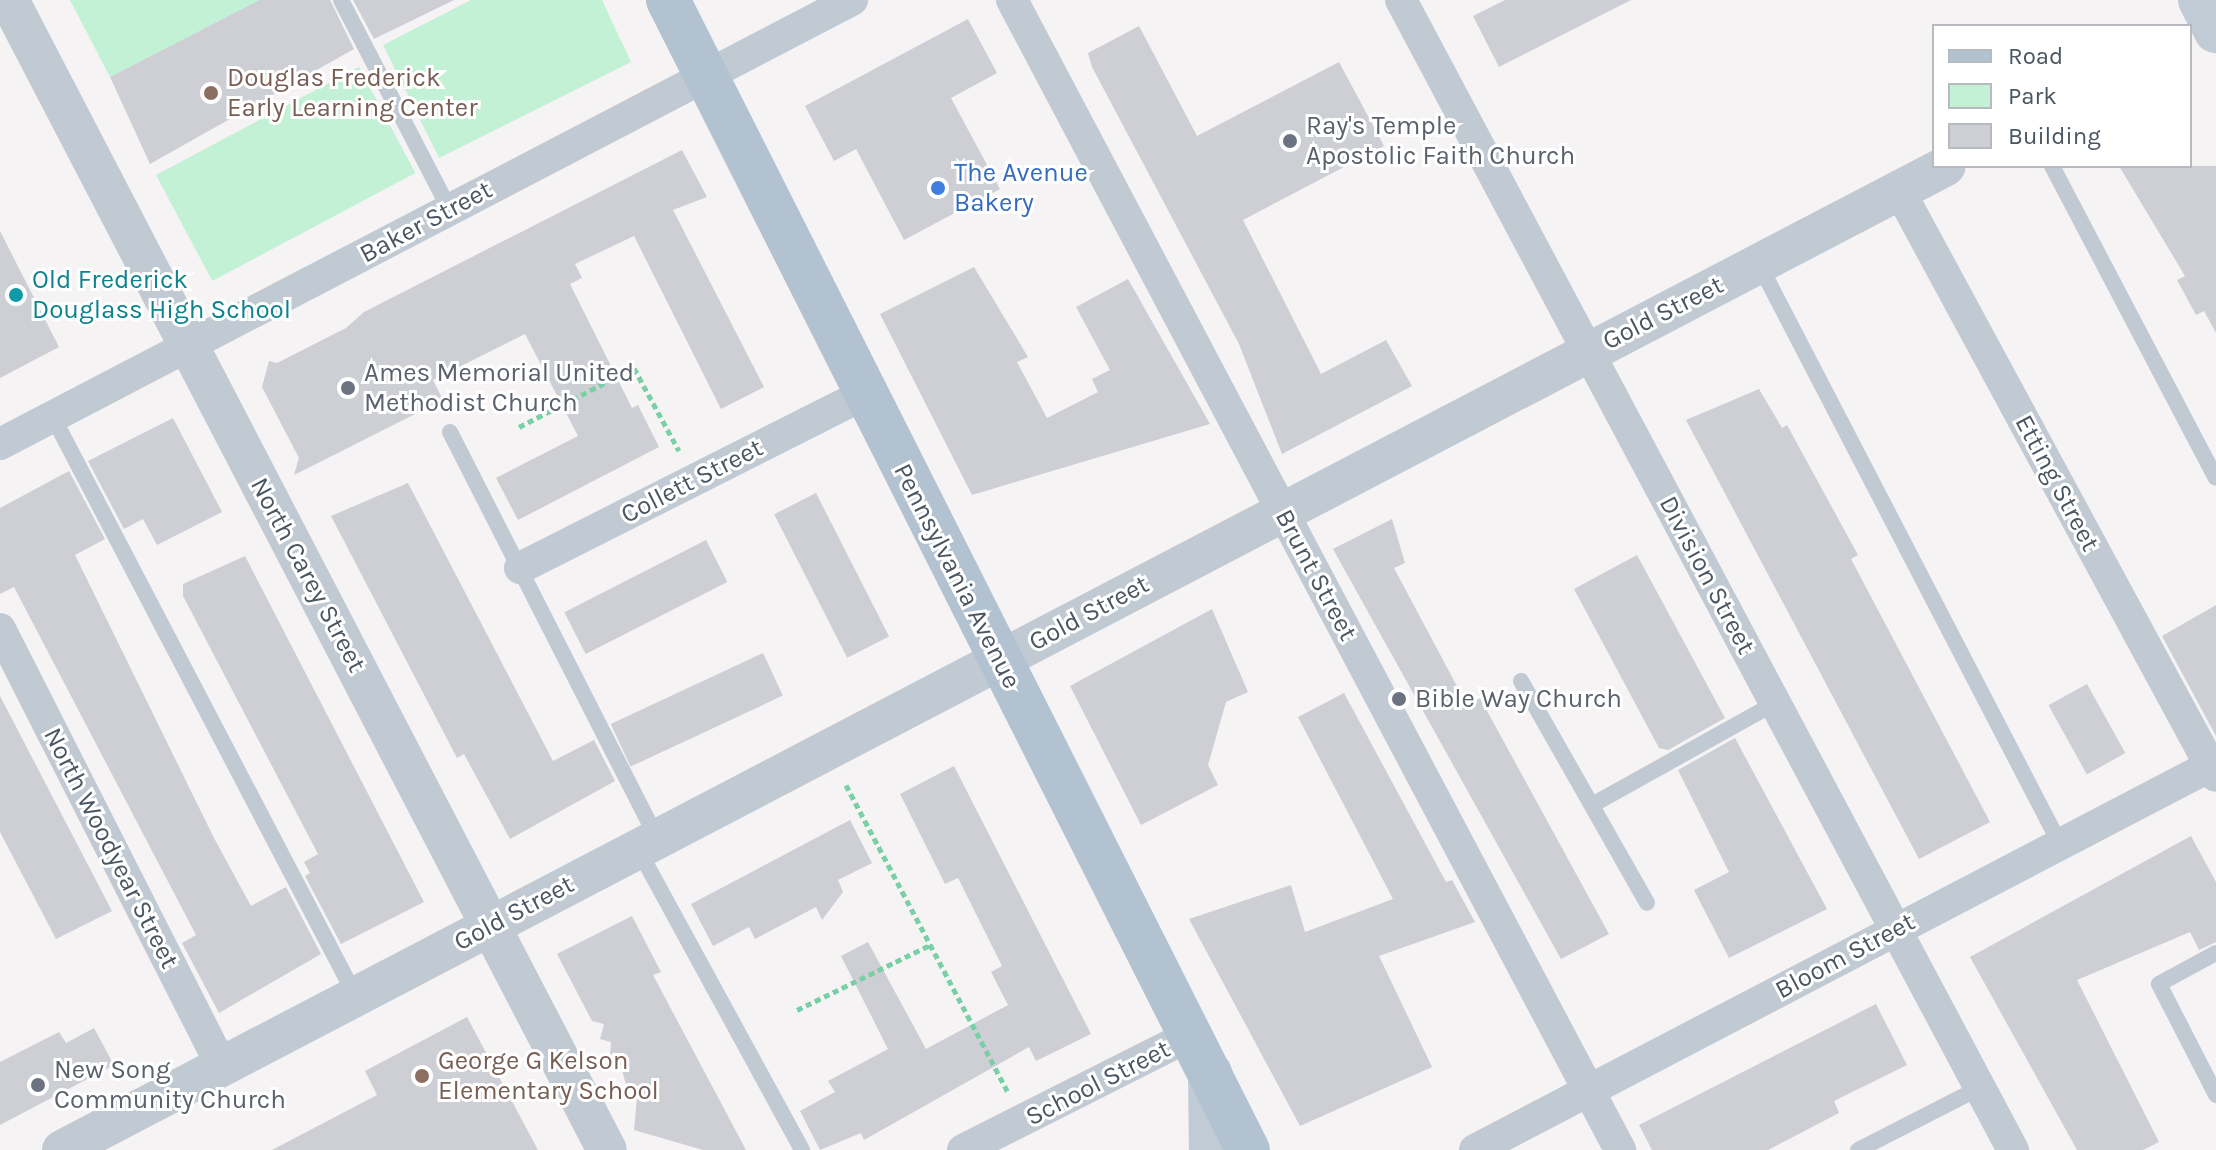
<!DOCTYPE html>
<html>
<head>
<meta charset="utf-8">
<style>
	body { margin:0 }
	#map { position:relative; width:2216px; height:1150px; overflow:hidden; background:#f5f3f3; font-family:Karla,sans-serif }
	div>[style] { position:absolute }
	.green>* { inset:0; background:#c3f1d5; transform-origin:0 0 }
	.building>* { inset:0; background:#cdcfd5; transform-origin:0 0 }
	.path>* { height:5px; margin-top:-2.5px; transform-origin:0; background:repeating-linear-gradient(90deg,#7ad0a6 0 6px,transparent 0 10px) }
	.service>* { height:16px; margin:-8px; padding:0 8px; transform-origin:8px; border-radius:8px; background:#c1cad2 }
	.minor>* { height:32px; margin:-16px; padding:0 16px; transform-origin:16px; border-radius:16px; background:#c1cad2 }
	.tertiary>* { height:40px; margin:-20px; padding:0 20px; transform-origin:20px; border-radius:20px; background:#c1cad2 }
	.secondary>* { height:44px; margin:-22px; padding:0 22px; transform-origin:22px; border-radius:22px; background:#c1cbd6 }
	.primary>* { height:44px; margin:-22px; padding:0 22px; transform-origin:22px; border-radius:22px; background:#b3c2d1 }
	.dots>* { width:22px; height:22px; translate:-50% -50%; box-sizing:border-box; border:4px solid #fff; border-radius:50% }
	span { translate:-50% -50%; white-space:nowrap; text-align:center; line-height:1.15; -webkit-text-stroke:6px #fff; paint-order:stroke }
	.education-label { font-size:26px; color:#785e54 }
	.left { translate:0 -50%; text-align:left }
	.worship-label { font-size:26px; color:#5b616d }
	.shop-label { font-size:26px; color:#366cbe }
	.street-label { font-size:26px; color:#4a5661 }
	.culture-label { font-size:26px; color:#0d838f }
	.legend { position:absolute; left:1932px; top:24px; width:260px; height:144px; box-sizing:border-box; background:#fff; border:2px solid #b7bbc0; margin:0; padding:10px 14px; list-style:none; font-size:24px; color:#4a5661 }
	.legend li { display:flex; align-items:center; gap:16px; height:40px }
	.legend b { width:40px; border:2px solid #b7bbc0 }
</style>
</head>
<body>
<div id="map">
	<div class="green">
		<i style="clip-path:polygon(70px 0,261px 0,110px 77px)"></i>
		<i style="clip-path:polygon(471px 0,602px 0,631px 62px,439px 158px,383px 45px)"></i>
		<i style="left:359px;top:67px;width:120px;height:230px;rotate:62deg"></i>
	</div>
	<div class="building">
		<i style="clip-path:polygon(260px 0,330px 0,354px 49px,150px 164px,110px 77px)"></i>
		<i style="clip-path:polygon(353px 0,454px 0,374px 39px)"></i>
		<i style="clip-path:polygon(1505px 0,1631px 0,1499px 67px,1473px 16px)"></i>
		<i style="clip-path:polygon(968px 19px,997px 73px,951px 98px,1000px 189px,904px 240px,856px 149px,834px 161px,805px 106px)"></i>
		<i style="clip-path:polygon(1139px 26px,1197px 136px,1339px 62px,1384px 146px,1243px 220px,1321px 374px,1386px 340px,1412px 386px,1282px 454px,1239px 344px,1092px 67px,1088px 53px)"></i>
		<i style="clip-path:polygon(682px 150px,707px 197px,673px 210px,764px 387px,721px 409px,634px 236px,575px 264px,582px 278px,570px 284px,632px 408px,638px 405px,659px 447px,518px 520px,496px 478px,578px 436px,525px 334px,433px 380px,443px 400px,294px 475px,299px 458px,262px 387px,269px 361px,277px 363px,346px 328px,364px 312px)"></i>
		<i style="clip-path:polygon(2119px 166px,2216px 166px,2216px 333px,2204px 311px,2196px 315px,2177px 280px,2185px 276px)"></i>
		<i style="clip-path:polygon(0 231px,59px 347px,0 378px)"></i>
		<i style="clip-path:polygon(974px 267px,1028px 357px,1017px 362px,1047px 418px,1098px 392px,1092px 379px,1110px 370px,1076px 307px,1128px 279px,1210px 424px,972px 495px,880px 314px)"></i>
		<i style="clip-path:polygon(1759px 389px,1782px 428px,1787px 425px,1858px 555px,1851px 559px,1990px 822px,1919px 859px,1686px 420px)"></i>
		<i style="clip-path:polygon(173px 418px,222px 512px,157px 545px,143px 519px,124px 529px,88px 461px)"></i>
		<i style="clip-path:polygon(69px 471px,105px 539px,75px 555px,214px 838px,251px 906px,286px 887px,321px 954px,219px 1013px,182px 943px,196px 935px,14px 587px,0 594px,0 508px)"></i>
		<i style="clip-path:polygon(408px 483px,553px 761px,594px 740px,615px 781px,510px 839px,464px 754px,457px 758px,331px 516px)"></i>
		<i style="left:816px;top:493px;width:161px;height:47px;rotate:63deg"></i>
		<i style="clip-path:polygon(1392px 519px,1405px 563px,1394px 568px,1467px 705px,1480px 698px,1609px 934px,1561px 959px,1333px 549px)"></i>
		<i style="left:706px;top:540px;width:47px;height:159px;rotate:63deg"></i>
		<i style="clip-path:polygon(1637px 555px,1725px 718px,1668px 750px,1659px 748px,1574px 589px)"></i>
		<i style="clip-path:polygon(245px 556px,424px 902px,341px 944px,305px 876px,310px 873px,304px 862px,318px 854px,183px 596px,183px 584px)"></i>
		<i style="clip-path:polygon(2216px 605px,2216px 736px,2162px 636px)"></i>
		<i style="clip-path:polygon(1212px 609px,1248px 692px,1226px 702px,1208px 765px,1218px 785px,1141px 825px,1070px 686px)"></i>
		<i style="left:763px;top:653px;width:47px;height:168px;rotate:65deg"></i>
		<i style="left:2087px;top:684px;width:79px;height:44px;rotate:61deg"></i>
		<i style="clip-path:polygon(1344px 693px,1446px 882px,1452px 880px,1475px 922px,1379px 956px,1432px 1067px,1300px 1126px,1189px 919px,1291px 885px,1305px 932px,1393px 899px,1298px 717px)"></i>
		<i style="clip-path:polygon(0 696px,112px 911px,56px 939px,0 832px)"></i>
		<i style="clip-path:polygon(1735px 738px,1827px 909px,1729px 958px,1694px 890px,1729px 872px,1678px 770px)"></i>
		<i style="clip-path:polygon(954px 766px,1091px 1034px,1036px 1061px,1029px 1047px,864px 1140px,861px 1133px,820px 1150px,800px 1111px,835px 1092px,828px 1081px,888px 1049px,841px 956px,868px 942px,926px 1049px,1008px 1005px,991px 972px,1002px 966px,958px 878px,945px 884px,900px 794px)"></i>
		<i style="clip-path:polygon(850px 820px,872px 863px,838px 880px,843px 892px,822px 920px,816px 907px,755px 939px,749px 927px,713px 946px,691px 904px)"></i>
		<i style="clip-path:polygon(2191px 836px,2216px 882px,2216px 942px,2199px 950px,2190px 932px,2077px 980px,2159px 1142px,2143px 1150px,2077px 1150px,1970px 957px)"></i>
		<i style="clip-path:polygon(632px 916px,661px 972px,653px 975px,746px 1150px,703px 1150px,634px 1130px,637px 1097px,627px 1088px,619px 1060px,610px 1056px,611px 1042px,600px 1039px,604px 1024px,592px 1021px,557px 954px)"></i>
		<i style="clip-path:polygon(1876px 1004px,1907px 1065px,1834px 1101px,1839px 1113px,1768px 1150px,1652px 1150px,1639px 1125px)"></i>
		<i style="clip-path:polygon(467px 1017px,538px 1150px,272px 1150px,377px 1095px,365px 1071px)"></i>
		<i style="clip-path:polygon(94px 1028px,114px 1065px,0 1125px,0 1062px,59px 1032px,66px 1043px)"></i>
	</div>
	<div class="path">
		<i style="left:519px;top:427px;width:129px;rotate:-27.2deg"></i>
		<i style="left:634px;top:368px;width:94px;rotate:61.5deg"></i>
		<i style="left:846px;top:785px;width:346px;rotate:62.2deg"></i>
		<i style="left:797px;top:1010px;width:148px;rotate:-26deg"></i>
	</div>
	<div class="service">
		<i style="left:341px;top:0;width:237px;rotate:62.6deg"></i>
		<i style="left:2052px;top:166px;width:352px;rotate:62.3deg"></i>
		<i style="left:1759px;top:264px;width:653px;rotate:62.57deg"></i>
		<i style="left:53px;top:417px;width:652px;rotate:62.41deg"></i>
		<i style="left:450px;top:432px;width:457px;rotate:63deg"></i>
		<i style="left:1521px;top:681px;width:255px;rotate:60.4deg"></i>
		<i style="left:1592px;top:805px;width:210px;rotate:-29.1deg"></i>
		<i style="left:638px;top:849px;width:343px;rotate:61.4deg"></i>
		<i style="left:2216px;top:953px;width:65px;rotate:151.5deg"></i>
		<i style="left:2159px;top:984px;width:125px;rotate:62.8deg"></i>
		<i style="left:1858px;top:1150px;width:136px;rotate:-27.1deg"></i>
	</div>
	<div class="minor">
		<i style="left:1012px;top:0;width:1301px;rotate:62.13deg"></i>
		<i style="left:1401px;top:0;width:1303px;rotate:61.98deg"></i>
		<i style="left:1899px;top:190px;width:666px;rotate:61.59deg"></i>
		<i style="left:0;top:444px;width:961px;rotate:-27.53deg"></i>
		<i style="left:520px;top:568px;width:386px;rotate:-26.8deg"></i>
		<i style="left:0;top:629px;width:490px;rotate:63.1deg"></i>
		<i style="left:963px;top:1150px;width:253px;rotate:-26.8deg"></i>
		<i style="left:1475px;top:1150px;width:836px;rotate:-27.58deg"></i>
	</div>
	<div class="tertiary">
		<i style="left:9px;top:0;width:1296px;rotate:62.53deg"></i>
		<i style="left:62px;top:1150px;width:2125px;rotate:-27.58deg"></i>
	</div>
	<div class="secondary">
		<i style="left:2200px;top:0;width:35px;rotate:63deg"></i>
		<i style="left:1210px;top:1073px;width:77px;rotate:89.3deg"></i>
	</div>
	<div class="primary">
		<i style="left:668px;top:0;width:1288px;rotate:63.24deg"></i>
	</div>
	<div class="dots">
		<i style="left:211px;top:93px;background:#8d6e63"></i>
		<i style="left:1290px;top:141px;background:#6b7280"></i>
		<i style="left:938px;top:188px;background:#3f7fe0"></i>
		<i style="left:16px;top:295px;background:#0f9aa8"></i>
		<i style="left:348px;top:388px;background:#6b7280"></i>
		<i style="left:1399px;top:699px;background:#6b7280"></i>
		<i style="left:422px;top:1076px;background:#8d6e63"></i>
		<i style="left:38px;top:1085px;background:#6b7280"></i>
	</div>
	<div class="education-label">
		<span class="left" style="left:227px;top:93px">Douglas Frederick<br>Early Learning Center</span>
		<span class="left" style="left:438px;top:1076px">George G Kelson<br>Elementary School</span>
	</div>
	<div class="worship-label">
		<span class="left" style="left:1306px;top:141px">Ray's Temple<br>Apostolic Faith Church</span>
		<span class="left" style="left:364px;top:388px">Ames Memorial United<br>Methodist Church</span>
		<span class="left" style="left:1415px;top:699px">Bible Way Church</span>
		<span class="left" style="left:54px;top:1085px">New Song<br>Community Church</span>
	</div>
	<div class="shop-label">
		<span class="left" style="left:954px;top:188px">The Avenue<br>Bakery</span>
	</div>
	<div class="street-label">
		<span style="left:426px;top:222px;rotate:-28deg">Baker Street</span>
		<span style="left:1663px;top:313px;rotate:-27deg">Gold Street</span>
		<span style="left:692px;top:481px;rotate:-27deg">Collett Street</span>
		<span style="left:2057px;top:483px;rotate:62deg">Etting Street</span>
		<span style="left:308px;top:575px;rotate:62deg">North Carey Street</span>
		<span style="left:1316px;top:575px;rotate:62deg">Brunt Street</span>
		<span style="left:1707px;top:575px;rotate:62deg">Division Street</span>
		<span style="left:957px;top:576px;rotate:63deg">Pennsylvania Avenue</span>
		<span style="left:1089px;top:613px;rotate:-28deg">Gold Street</span>
		<span style="left:111px;top:848px;rotate:63deg">North Woodyear Street</span>
		<span style="left:514px;top:913px;rotate:-28deg">Gold Street</span>
		<span style="left:1845px;top:956px;rotate:-28deg">Bloom Street</span>
		<span style="left:1098px;top:1083px;rotate:-27deg">School Street</span>
	</div>
	<div class="culture-label">
		<span class="left" style="left:32px;top:295px">Old Frederick<br>Douglass High School</span>
	</div>
	<ul class="legend">
	<li><b style="height:10px;background:#b3c2d1"></b>Road</li>
	<li><b style="height:22px;background:#c3f1d5"></b>Park</li>
	<li><b style="height:22px;background:#cdcfd5"></b>Building</li>
	</ul>
</div>
</body>
</html>
